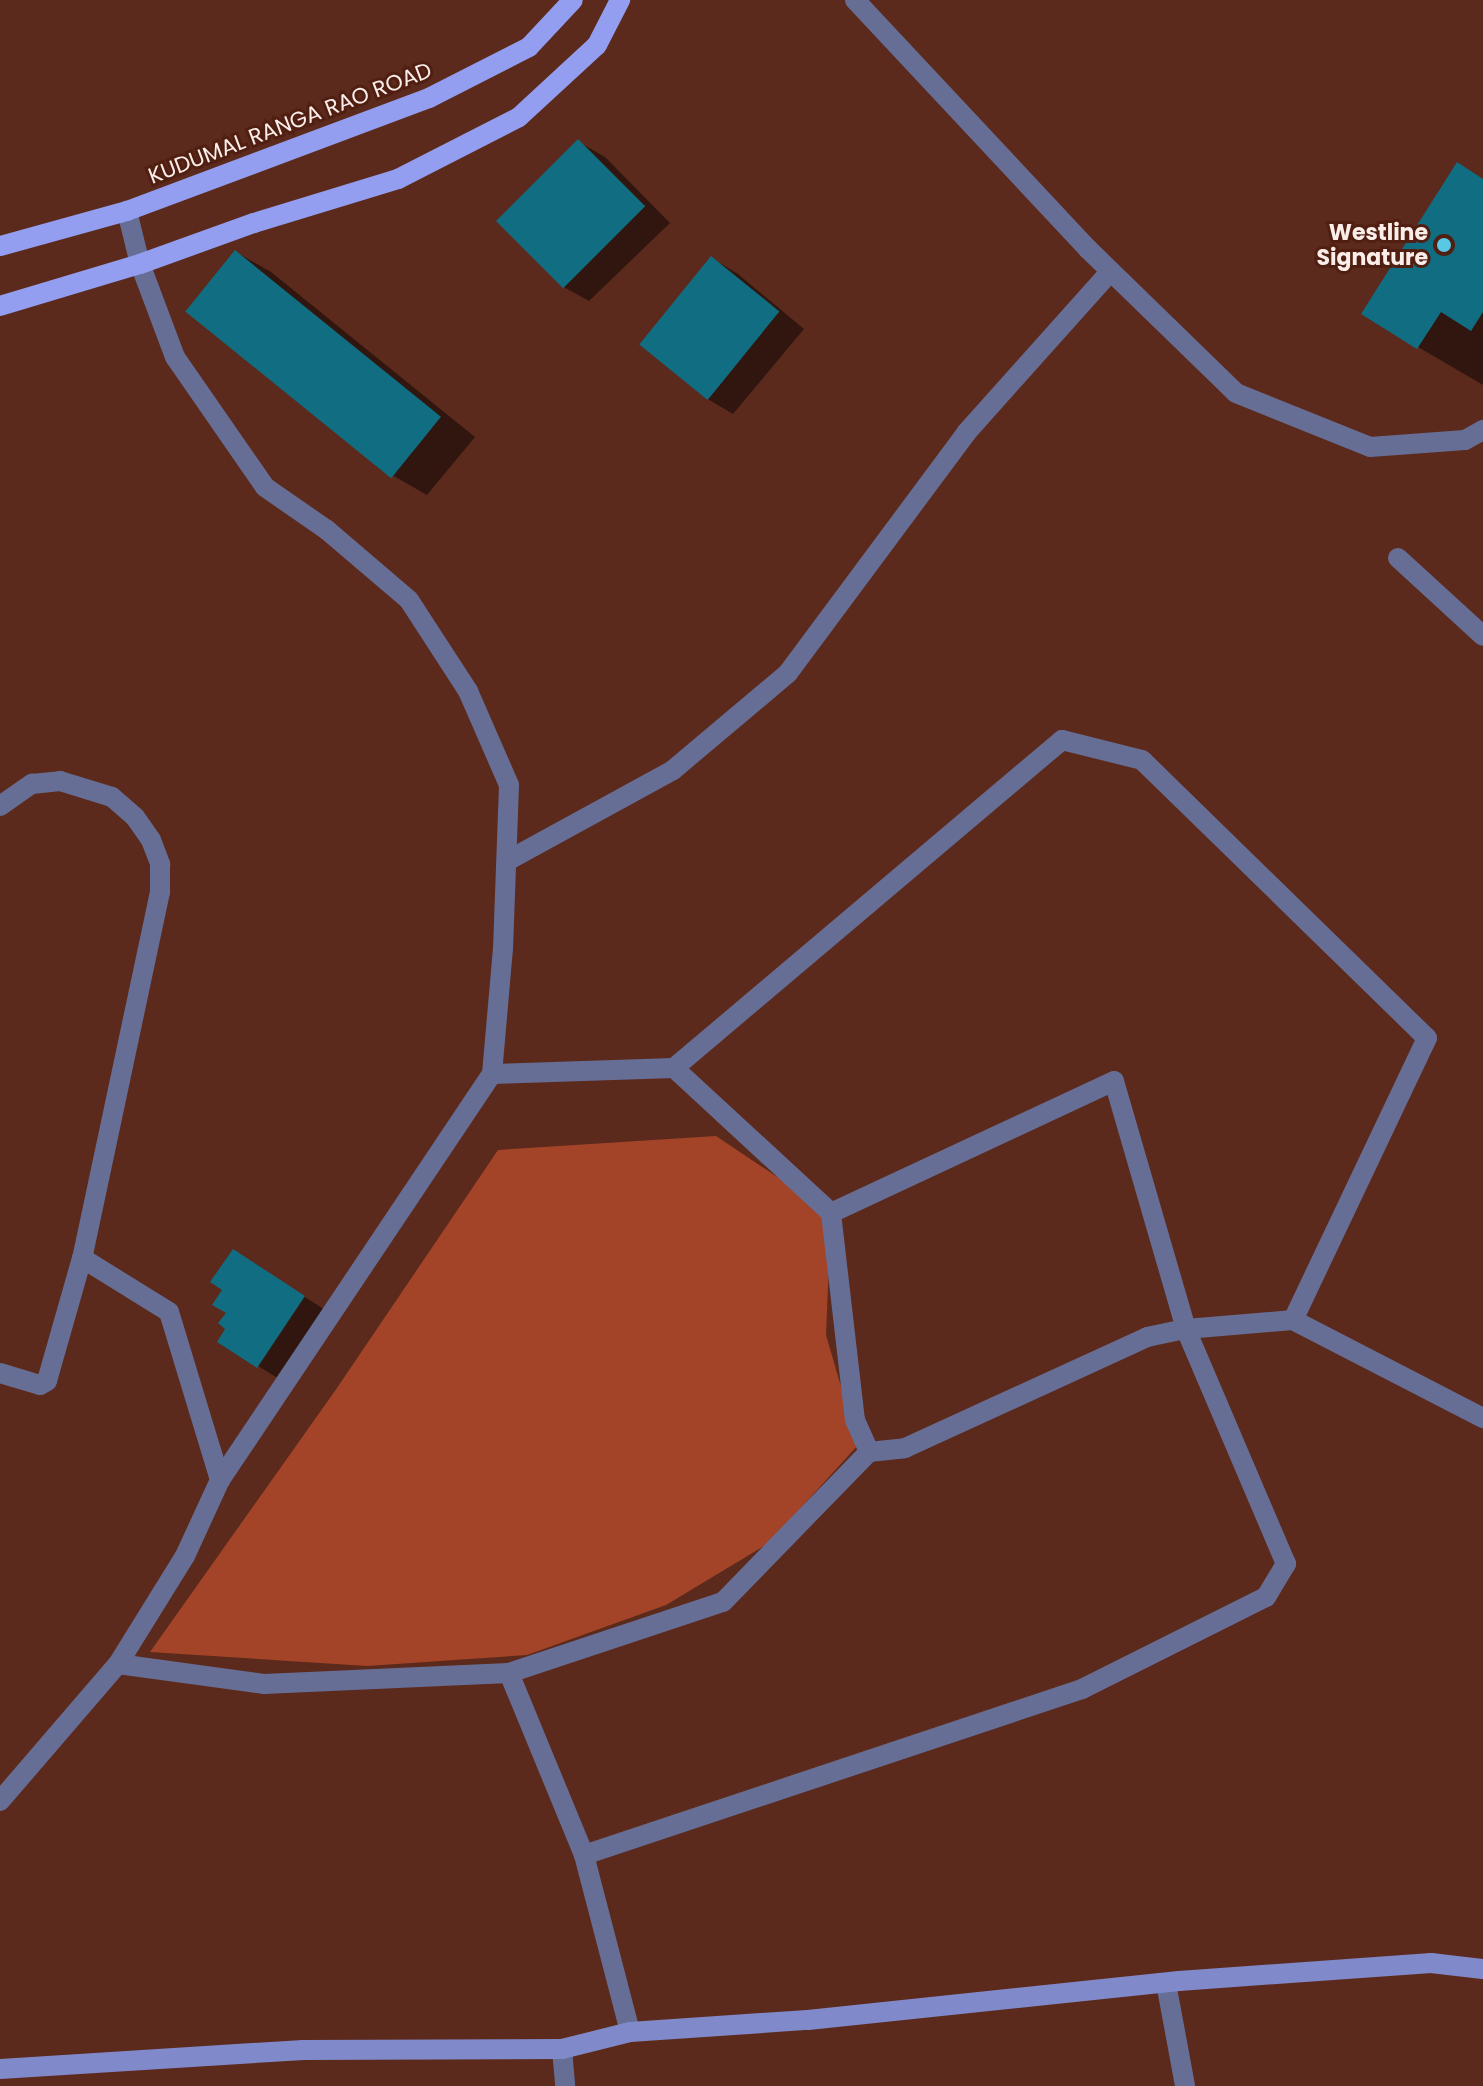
<!DOCTYPE html>
<html>
<head>
<meta charset="utf-8">
<style>
	body { margin:0 }
	#map { position:relative; width:1483px; height:2086px; overflow:hidden; background:#5b2a1c; font-family:Poppins,sans-serif }
	div>[style] { position:absolute }
	.green>* { inset:0; background:#a34429 }
	.shadow>* { inset:0; background:#0007 }
	.building>* { inset:0; background:#116d81; transform-origin:0 0 }
	.street>* { height:20px; margin:-10px; padding:0 10px; transform-origin:10px; border-radius:10px; background:#676e96 }
	.secondary>* { height:20px; margin:-10px; padding:0 10px; transform-origin:10px; border-radius:10px; background:#8089c9 }
	.primary>* { height:20px; margin:-10px; padding:0 10px; transform-origin:10px; border-radius:10px; background:#939ef0 }
	.dots>* { width:22px; height:22px; translate:-50% -50%; box-sizing:border-box; border:4px solid #501f11; border-radius:50% }
	span { translate:-50% -50%; white-space:nowrap; text-align:center; line-height:1.15; -webkit-text-stroke:6px #501f11; paint-order:stroke }
	.street-label { font-size:22px; color:#fbeeea }
	.poi-label { font-size:22px; color:#fbeeea; font-weight:700 }
	.right { translate:-100% -50%; text-align:right }
</style>
</head>
<body>
<div id="map">
	<div class="green">
		<i style="clip-path:polygon(716px 1136px,831px 1213px,826px 1335px,858px 1445px,769px 1543px,666px 1605px,527px 1655px,367px 1666px,150px 1652px,337px 1388px,498px 1150px)"></i>
	</div>
	<div class="shadow">
		<i style="clip-path:polygon(579px 142px,605px 157px,670px 223px,589px 301px,562px 286px)"></i>
		<i style="clip-path:polygon(1483px 180px,1483px 385px,1418px 347px)"></i>
		<i style="clip-path:polygon(236px 252px,271px 272px,475px 437px,427px 495px,392px 475px)"></i>
		<i style="clip-path:polygon(712px 258px,738px 274px,804px 329px,733px 414px,706px 398px)"></i>
		<i style="clip-path:polygon(234px 1252px,330px 1313px,284px 1382px,258px 1366px,228px 1329px,229px 1313px,224px 1290px)"></i>
	</div>
	<div class="building">
		<i style="left:578px;top:139px;width:95px;height:116px;rotate:45deg"></i>
		<i style="clip-path:polygon(1457px 162px,1483px 179px,1483px 312px,1471px 331px,1441px 312px,1417px 349px,1361px 314px)"></i>
		<i style="left:235px;top:250px;width:265px;height:79px;rotate:39deg"></i>
		<i style="left:711px;top:256px;width:88px;height:114px;rotate:39deg"></i>
		<i style="clip-path:polygon(233px 1249px,305px 1296px,257px 1368px,217px 1342px,225px 1329px,218px 1323px,226px 1313px,212px 1305px,222px 1290px,210px 1282px)"></i>
	</div>
	<div class="street">
		<i style="left:855px;top:0;width:341px;rotate:46.9deg"></i>
		<i style="left:1088px;top:249px;width:206px;rotate:44.2deg"></i>
		<i style="left:1236px;top:393px;width:144px;rotate:21.9deg"></i>
		<i style="left:1370px;top:447px;width:95px;rotate:-4.2deg"></i>
		<i style="left:1465px;top:440px;width:21px;rotate:-29deg"></i>
		<i style="left:1398px;top:558px;width:115px;rotate:42.5deg"></i>
		<i style="left:0;top:806px;width:39px;rotate:-35deg"></i>
		<i style="left:32px;top:784px;width:28px;rotate:-6deg"></i>
		<i style="left:60px;top:781px;width:54px;rotate:17.1deg"></i>
		<i style="left:112px;top:797px;width:30px;rotate:41deg"></i>
		<i style="left:135px;top:817px;width:28px;rotate:55deg"></i>
		<i style="left:151px;top:840px;width:26px;rotate:69deg"></i>
		<i style="left:160px;top:864px;width:28px;rotate:90deg"></i>
		<i style="left:160px;top:892px;width:374px;rotate:102deg"></i>
		<i style="left:82px;top:1258px;width:128px;rotate:105.9deg"></i>
		<i style="left:47px;top:1381px;width:8px;rotate:150deg"></i>
		<i style="left:40px;top:1385px;width:42px;rotate:-163.3deg"></i>
		<i style="left:507px;top:861px;width:189px;rotate:-28.7deg"></i>
		<i style="left:673px;top:770px;width:150px;rotate:-40.1deg"></i>
		<i style="left:788px;top:673px;width:299px;rotate:-53.4deg"></i>
		<i style="left:966px;top:433px;width:217px;rotate:-48.2deg"></i>
		<i style="left:674px;top:1068px;width:214px;rotate:42.7deg"></i>
		<i style="left:831px;top:1213px;width:208px;rotate:83.4deg"></i>
		<i style="left:855px;top:1420px;width:35px;rotate:66deg"></i>
		<i style="left:492px;top:1074px;width:182px;rotate:-1.9deg"></i>
		<i style="left:674px;top:1068px;width:508px;rotate:-40.21deg"></i>
		<i style="left:1062px;top:740px;width:82px;rotate:14deg"></i>
		<i style="left:1142px;top:760px;width:398px;rotate:44.3deg"></i>
		<i style="left:1427px;top:1038px;width:312px;rotate:115.4deg"></i>
		<i style="left:82px;top:1258px;width:102px;rotate:31.8deg"></i>
		<i style="left:169px;top:1312px;width:176px;rotate:73.1deg"></i>
		<i style="left:118px;top:1664px;width:147px;rotate:7.8deg"></i>
		<i style="left:264px;top:1684px;width:245px;rotate:-2.6deg"></i>
		<i style="left:509px;top:1673px;width:225px;rotate:-18.4deg"></i>
		<i style="left:723px;top:1602px;width:209px;rotate:-45.8deg"></i>
		<i style="left:869px;top:1452px;width:36px;rotate:-6deg"></i>
		<i style="left:905px;top:1448px;width:266px;rotate:-24.6deg"></i>
		<i style="left:1147px;top:1337px;width:40px;rotate:-12deg"></i>
		<i style="left:1186px;top:1329px;width:107px;rotate:-4.8deg"></i>
		<i style="left:1293px;top:1320px;width:214px;rotate:27.3deg"></i>
		<i style="left:509px;top:1673px;width:197px;rotate:67.6deg"></i>
		<i style="left:584px;top:1855px;width:183px;rotate:75.4deg"></i>
		<i style="left:0;top:1801px;width:181px;rotate:-49.3deg"></i>
		<i style="left:118px;top:1664px;width:127px;rotate:-58.2deg"></i>
		<i style="left:185px;top:1556px;width:84px;rotate:-65.3deg"></i>
		<i style="left:220px;top:1480px;width:489px;rotate:-56.2deg"></i>
		<i style="left:492px;top:1074px;width:125px;rotate:-85deg"></i>
		<i style="left:503px;top:949px;width:164px;rotate:-87.9deg"></i>
		<i style="left:509px;top:785px;width:103px;rotate:-113.6deg"></i>
		<i style="left:468px;top:691px;width:108px;rotate:-123deg"></i>
		<i style="left:409px;top:600px;width:108px;rotate:-139.5deg"></i>
		<i style="left:327px;top:530px;width:75px;rotate:-145.3deg"></i>
		<i style="left:265px;top:487px;width:158px;rotate:-124.7deg"></i>
		<i style="left:175px;top:357px;width:99px;rotate:-110.6deg"></i>
		<i style="left:140px;top:264px;width:55px;rotate:-103.8deg"></i>
		<i style="left:584px;top:1855px;width:525px;rotate:-18.43deg"></i>
		<i style="left:1082px;top:1689px;width:206px;rotate:-26.6deg"></i>
		<i style="left:1266px;top:1597px;width:39px;rotate:-59deg"></i>
		<i style="left:1286px;top:1564px;width:255px;rotate:-113.1deg"></i>
		<i style="left:1186px;top:1329px;width:258px;rotate:-106.2deg"></i>
		<i style="left:1114px;top:1081px;width:312px;rotate:155deg"></i>
		<i style="left:1166px;top:1983px;width:105px;rotate:79.5deg"></i>
		<i style="left:562px;top:2049px;width:37px;rotate:85deg"></i>
	</div>
	<div class="secondary">
		<i style="left:0;top:2069px;width:304px;rotate:-3.6deg"></i>
		<i style="left:303px;top:2050px;width:259px;rotate:-0.2deg"></i>
		<i style="left:562px;top:2049px;width:70px;rotate:-14deg"></i>
		<i style="left:630px;top:2032px;width:178px;rotate:-3.9deg"></i>
		<i style="left:808px;top:2020px;width:373px;rotate:-6deg"></i>
		<i style="left:1179px;top:1981px;width:253px;rotate:-4.1deg"></i>
		<i style="left:1431px;top:1963px;width:52px;rotate:6.6deg"></i>
	</div>
	<div class="primary">
		<i style="left:0;top:246px;width:132px;rotate:-15.4deg"></i>
		<i style="left:127px;top:211px;width:322px;rotate:-20.5deg"></i>
		<i style="left:429px;top:98px;width:112px;rotate:-27deg"></i>
		<i style="left:529px;top:47px;width:64px;rotate:-46.9deg"></i>
		<i style="left:0;top:306px;width:146px;rotate:-16.7deg"></i>
		<i style="left:140px;top:264px;width:121px;rotate:-19.8deg"></i>
		<i style="left:254px;top:223px;width:151px;rotate:-17deg"></i>
		<i style="left:398px;top:179px;width:136px;rotate:-27.1deg"></i>
		<i style="left:519px;top:117px;width:106px;rotate:-42.7deg"></i>
		<i style="left:597px;top:45px;width:51px;rotate:-62.9deg"></i>
	</div>
	<div class="dots">
		<i style="left:1444px;top:245px;background:#59c8e4"></i>
	</div>
	<div class="street-label">
		<span style="left:290px;top:123px;rotate:-21deg">KUDUMAL RANGA RAO ROAD</span>
	</div>
	<div class="poi-label">
		<span class="right" style="left:1428px;top:245px">Westline<br>Signature</span>
	</div>
</div>
</body>
</html>
